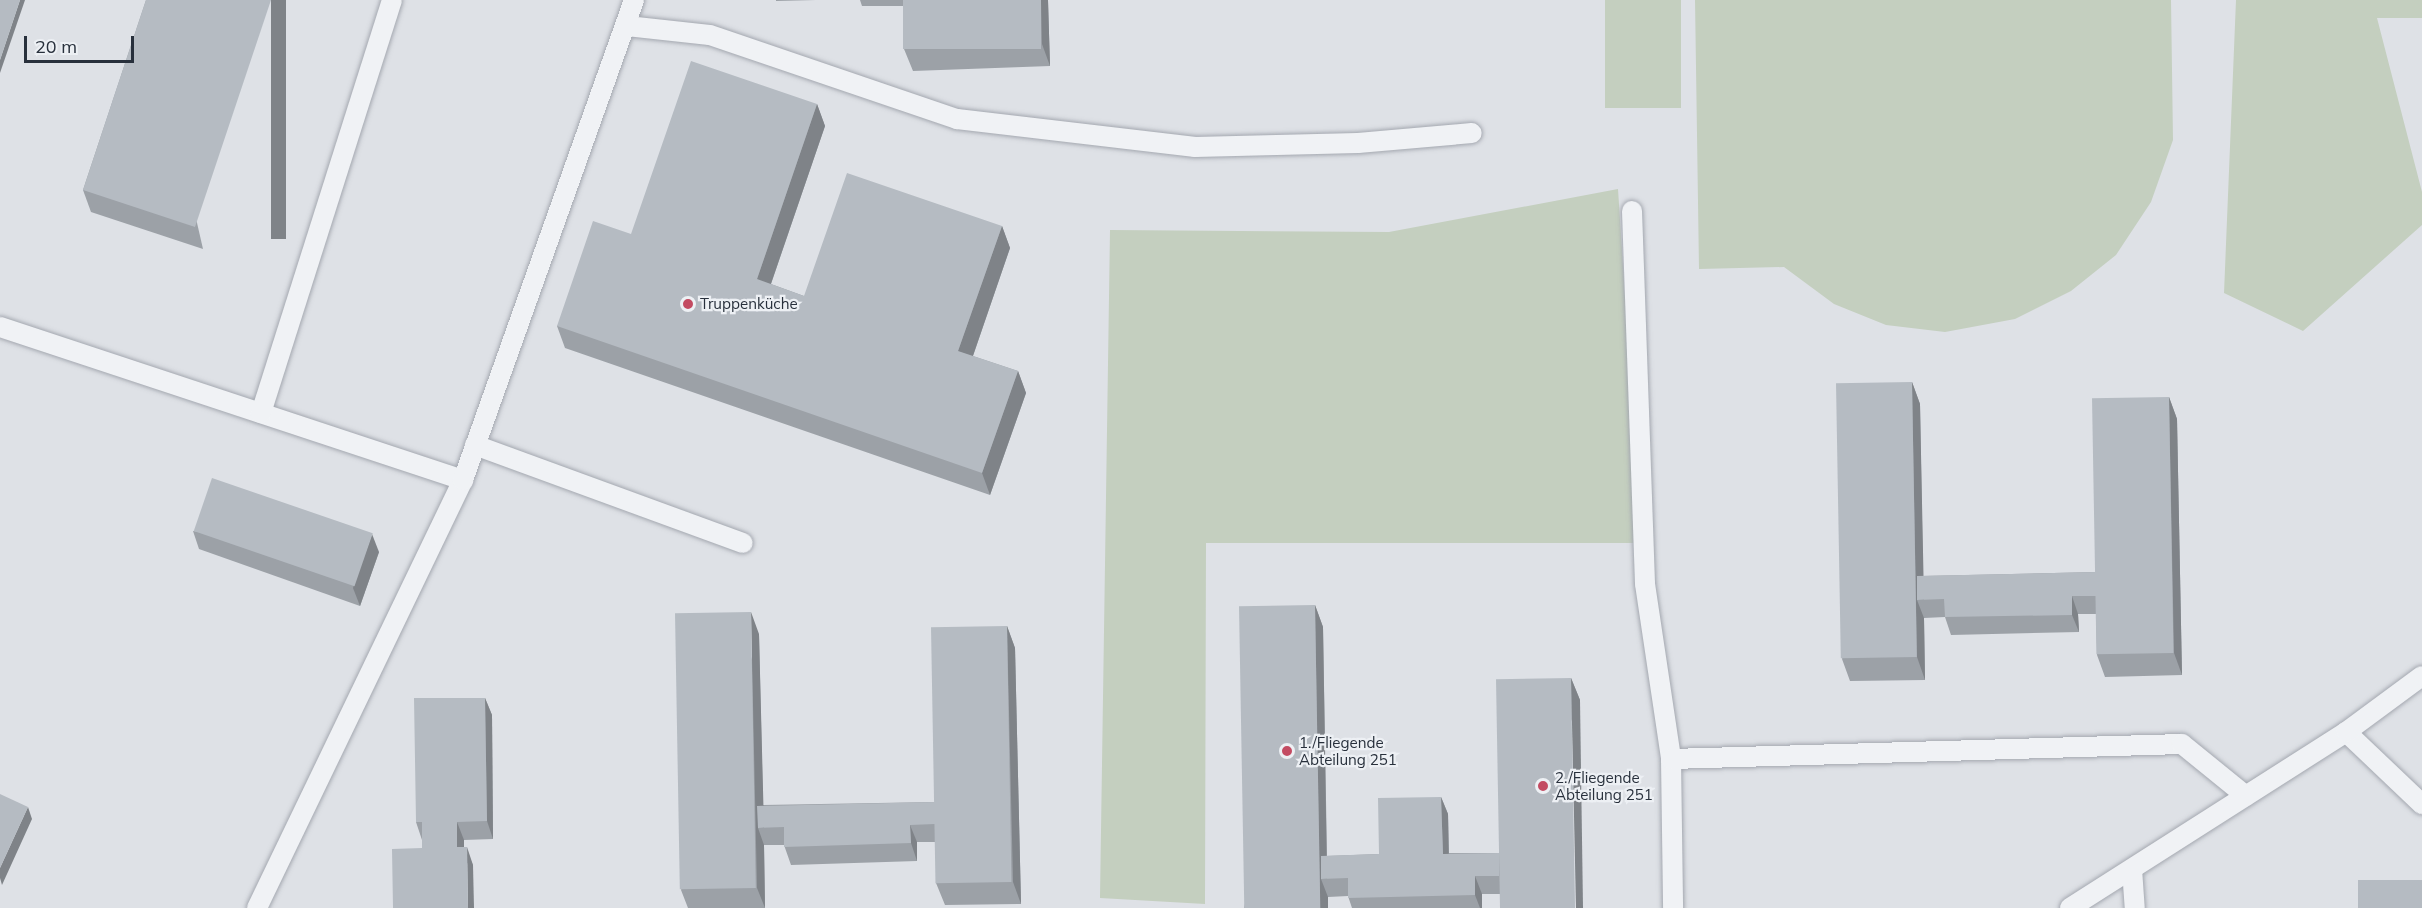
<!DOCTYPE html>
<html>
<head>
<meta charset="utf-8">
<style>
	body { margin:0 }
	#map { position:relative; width:2422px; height:908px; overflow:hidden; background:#dee1e6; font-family:Mulish,sans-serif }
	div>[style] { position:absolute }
	.green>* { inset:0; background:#c4cfbf; transform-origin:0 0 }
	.roads { filter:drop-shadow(0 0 2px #a4a8b0) drop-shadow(0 0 2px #a4a8b0) }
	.lane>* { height:20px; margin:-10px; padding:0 10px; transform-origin:10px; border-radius:10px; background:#f0f2f5 }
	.wall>* { inset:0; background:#9ca1a7 }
	.shaded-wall>* { inset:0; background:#7f8388; transform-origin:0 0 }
	.building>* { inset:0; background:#b5bbc2; transform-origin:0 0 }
	.dots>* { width:16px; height:16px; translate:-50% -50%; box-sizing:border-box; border:3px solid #edf0f4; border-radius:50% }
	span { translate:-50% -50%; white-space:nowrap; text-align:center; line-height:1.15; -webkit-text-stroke:4.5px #edf0f4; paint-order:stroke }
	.poi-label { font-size:15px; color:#28303c }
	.left { translate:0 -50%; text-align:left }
	.scale { position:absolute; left:24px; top:36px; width:110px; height:27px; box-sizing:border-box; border:3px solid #28303c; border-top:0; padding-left:8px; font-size:18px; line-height:21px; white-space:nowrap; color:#28303c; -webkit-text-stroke:4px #edf0f4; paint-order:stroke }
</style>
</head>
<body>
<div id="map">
	<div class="green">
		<i style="left:1605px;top:0;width:76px;height:108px"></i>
		<i style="clip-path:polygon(1695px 0,2171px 0,2173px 140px,2151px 202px,2116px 255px,2071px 291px,2015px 319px,1945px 332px,1886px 325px,1834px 304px,1784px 267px,1699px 269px)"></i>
		<i style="clip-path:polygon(2236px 0,2422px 0,2422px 18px,2377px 18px,2422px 192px,2422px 225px,2303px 331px,2224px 293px)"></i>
		<i style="clip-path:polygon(1618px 189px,1641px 543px,1206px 543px,1205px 904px,1100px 898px,1110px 230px,1389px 232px)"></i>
	</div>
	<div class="roads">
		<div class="lane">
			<i style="left:627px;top:26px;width:83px;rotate:6.2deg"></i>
			<i style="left:710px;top:35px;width:261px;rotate:18.8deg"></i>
			<i style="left:957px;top:119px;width:240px;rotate:6.7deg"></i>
			<i style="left:1195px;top:147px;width:163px;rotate:-1.4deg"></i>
			<i style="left:1358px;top:143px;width:114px;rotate:-5deg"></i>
			<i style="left:1632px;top:211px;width:373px;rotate:88deg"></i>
			<i style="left:1645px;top:584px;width:177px;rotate:81.5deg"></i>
			<i style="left:1671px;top:759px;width:149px;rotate:89.2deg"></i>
			<i style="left:0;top:327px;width:488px;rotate:18.3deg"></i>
			<i style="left:261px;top:413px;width:433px;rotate:-72.4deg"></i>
			<i style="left:475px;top:445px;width:285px;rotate:20.1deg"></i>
			<i style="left:2346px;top:732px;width:105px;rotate:43.5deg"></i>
			<i style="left:1671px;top:759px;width:511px;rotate:-1.68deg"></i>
			<i style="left:2182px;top:744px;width:82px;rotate:39.1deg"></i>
			<i style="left:2132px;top:869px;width:39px;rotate:86deg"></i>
			<i style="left:257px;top:908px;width:475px;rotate:-64.3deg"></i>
			<i style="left:463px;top:480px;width:510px;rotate:-70.39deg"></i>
			<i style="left:2070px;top:908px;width:327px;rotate:-32.5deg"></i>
			<i style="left:2346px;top:732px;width:94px;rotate:-36.4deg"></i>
		</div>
	</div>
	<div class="wall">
		<i style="clip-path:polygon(146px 0,203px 249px,91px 212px,83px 190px)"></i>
		<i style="clip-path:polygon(776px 0,816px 0,776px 1px)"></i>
		<i style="clip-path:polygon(860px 0,1048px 0,1050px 66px,913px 71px,904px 49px,904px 6px,862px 6px)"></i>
		<i style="clip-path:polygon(817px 104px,825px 126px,771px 284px,804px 296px,1002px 226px,1010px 248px,973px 356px,1018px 371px,1026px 393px,990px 495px,565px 348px,557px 326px)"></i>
		<i style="clip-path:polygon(1912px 382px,1920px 404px,1923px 576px,2096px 572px,2169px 397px,2177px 419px,2182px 675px,2105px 677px,2097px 655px,2096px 614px,2078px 614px,2079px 632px,1951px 635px,1945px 617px,1924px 618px,1925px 680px,1850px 681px,1842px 659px)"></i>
		<i style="clip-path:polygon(193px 531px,379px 552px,360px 606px,199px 549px)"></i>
		<i style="clip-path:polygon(1315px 605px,1323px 627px,1327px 856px,1379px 854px,1441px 797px,1448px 814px,1449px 853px,1499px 853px,1571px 678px,1580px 700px,1500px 894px,1482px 894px,1482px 908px,1352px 908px,1348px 896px,1328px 897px,1244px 908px)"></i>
		<i style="clip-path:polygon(1007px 626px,1015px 648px,1021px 904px,945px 905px,936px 883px,936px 842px,917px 842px,917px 861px,791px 865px,784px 845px,764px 845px,765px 908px,688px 908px,681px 890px,759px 634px,763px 805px,935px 802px)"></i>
		<i style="clip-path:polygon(485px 698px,492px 715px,493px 839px,464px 840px,464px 847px,473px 865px,422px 848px,422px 840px,416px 822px)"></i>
	</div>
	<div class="shaded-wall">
		<i style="clip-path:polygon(20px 0,25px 0,0 73px,0 60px)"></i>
		<i style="left:271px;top:0;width:15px;height:239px"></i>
		<i style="clip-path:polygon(1041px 0,1048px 0,1050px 66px,1042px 44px)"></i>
		<i style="clip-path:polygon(817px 104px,825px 126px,765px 301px,757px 279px)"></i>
		<i style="clip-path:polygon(1002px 226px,1010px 248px,967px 373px,958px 351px)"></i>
		<i style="clip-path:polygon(1018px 371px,1026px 393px,990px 495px,982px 473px)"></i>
		<i style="clip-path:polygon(1912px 382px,1920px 404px,1924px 600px,1917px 600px,1924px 618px,1925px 680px,1917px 657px)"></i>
		<i style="clip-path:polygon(2169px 397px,2177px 419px,2182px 675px,2174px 653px)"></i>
		<i style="clip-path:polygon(372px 534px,379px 552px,360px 606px,353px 588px)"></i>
		<i style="clip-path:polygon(2072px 596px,2078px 614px,2079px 632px,2072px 615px)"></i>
		<i style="clip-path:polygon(1315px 605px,1323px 627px,1327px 879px,1321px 879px,1328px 897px,1328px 908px,1320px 908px)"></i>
		<i style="clip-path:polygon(751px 612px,759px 634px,764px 828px,758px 828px,764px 845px,765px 908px,757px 888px)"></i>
		<i style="clip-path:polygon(1007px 626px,1015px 648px,1021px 904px,1013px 882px)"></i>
		<i style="clip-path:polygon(1571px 678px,1580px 700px,1583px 908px,1576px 908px)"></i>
		<i style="clip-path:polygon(485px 698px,492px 715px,493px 839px,487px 821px)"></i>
		<i style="clip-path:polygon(1441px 797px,1448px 814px,1449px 871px,1443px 854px)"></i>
		<i style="clip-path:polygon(28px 807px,32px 819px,2px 885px,0 878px,0 868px)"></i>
		<i style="clip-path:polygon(457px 822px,464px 840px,464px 865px,457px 847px)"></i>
		<i style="clip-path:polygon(910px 825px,917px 842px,917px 861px,911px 843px)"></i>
		<i style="clip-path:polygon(467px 847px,473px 865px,474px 908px,468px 908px)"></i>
		<i style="clip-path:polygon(1475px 876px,1482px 894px,1482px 908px,1480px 908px,1475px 895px)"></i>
	</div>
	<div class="building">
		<i style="clip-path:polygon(0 0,20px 0,0 60px)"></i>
		<i style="clip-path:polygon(146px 0,271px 0,195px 227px,83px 190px)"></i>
		<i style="left:903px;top:0;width:138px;height:49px"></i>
		<i style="clip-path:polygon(691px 61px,817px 104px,757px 279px,804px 296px,847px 173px,1002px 226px,958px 351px,1018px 371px,982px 473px,557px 326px,593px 221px,631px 234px)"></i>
		<i style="left:1912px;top:382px;width:275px;height:76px;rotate:89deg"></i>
		<i style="left:2169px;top:397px;width:256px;height:77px;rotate:89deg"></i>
		<i style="left:212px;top:478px;width:170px;height:56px;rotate:19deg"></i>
		<i style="clip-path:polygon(2096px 572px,2096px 596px,2072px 596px,2072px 615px,1945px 617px,1944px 599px,1917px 600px,1917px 576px)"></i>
		<i style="left:1315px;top:605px;width:303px;height:76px;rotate:89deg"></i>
		<i style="left:751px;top:612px;width:276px;height:76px;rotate:89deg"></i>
		<i style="left:1007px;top:626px;width:256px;height:76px;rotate:89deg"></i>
		<i style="left:1571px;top:678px;width:230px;height:75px;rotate:89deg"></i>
		<i style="clip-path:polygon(414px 698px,485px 698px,487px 821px,457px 822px,457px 847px,467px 847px,468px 908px,393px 908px,392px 849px,422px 848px,422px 822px,416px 822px)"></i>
		<i style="clip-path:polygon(0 794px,28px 807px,0 868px)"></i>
		<i style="clip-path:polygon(1441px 797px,1443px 854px,1499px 853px,1499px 876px,1475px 876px,1475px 895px,1348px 898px,1348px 878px,1321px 879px,1321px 856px,1379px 854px,1378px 798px)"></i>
		<i style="clip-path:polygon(935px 802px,935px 824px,910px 825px,911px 843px,784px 847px,784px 827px,758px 828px,757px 806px)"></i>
		<i style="left:2422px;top:880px;width:28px;height:64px;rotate:90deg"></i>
	</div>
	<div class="dots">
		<i style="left:688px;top:304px;background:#c34b62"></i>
		<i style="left:1287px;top:751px;background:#c34b62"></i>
		<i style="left:1543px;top:786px;background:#c34b62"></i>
	</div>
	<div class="poi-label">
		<span class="left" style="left:700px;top:304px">Truppenküche</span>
		<span class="left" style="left:1299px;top:751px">1./Fliegende<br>Abteilung 251</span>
		<span class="left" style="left:1555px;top:786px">2./Fliegende<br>Abteilung 251</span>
	</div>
	<div class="scale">20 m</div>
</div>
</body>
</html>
